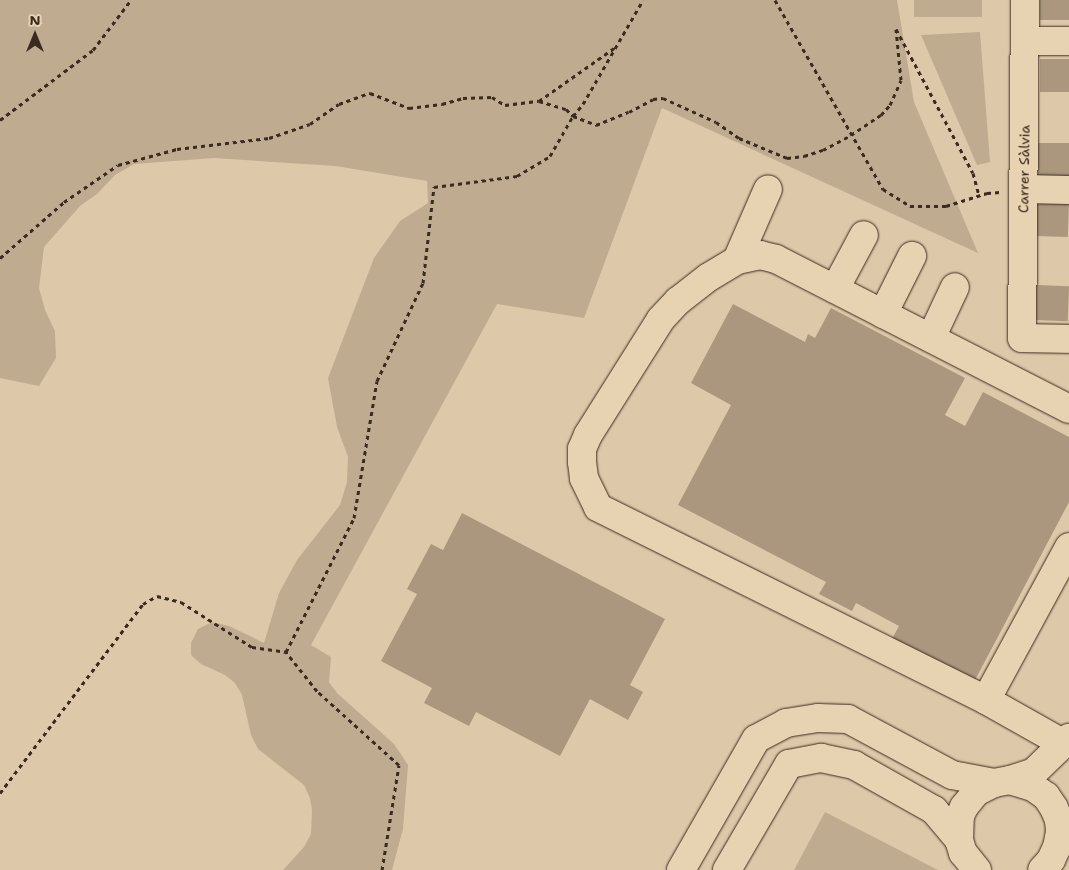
<!DOCTYPE html>
<html>
<head>
<meta charset="utf-8">
<style>
	body { margin:0 }
	#map { position:relative; width:1069px; height:870px; overflow:hidden; background:#ddc9a9; font-family:"Shantell Sans",sans-serif }
	div>[style] { position:absolute }
	.green>* { inset:0; background:#bfab90; transform-origin:0 0 }
	.building>* { inset:0; background:#aa977e; transform-origin:0 0 }
	.path>* { height:3px; margin-top:-1.5px; transform-origin:0; background:repeating-linear-gradient(90deg,#3b2a1e 0 4px,transparent 0 8px) }
	.roads { filter:drop-shadow(0 0 1px #3b2a1e) drop-shadow(0 0 1px #3b2a1e) }
	.minor>* { height:28px; margin:-14px; padding:0 14px; transform-origin:14px; border-radius:14px; background:#e7d3b2 }
	span { translate:-50% -50%; white-space:nowrap; text-align:center; line-height:1.15; -webkit-text-stroke:4px #e7d3b2; paint-order:stroke }
	.street-label { font-size:14px; color:#3b2a1e }
	.north { position:absolute; left:10px; top:10px; width:50px; height:50px; -webkit-text-stroke:4px #e7d3b2; paint-order:stroke; rotate:0deg; font-size:14px; font-weight:700; line-height:20px; text-align:center; color:#3b2a1e }
	.north::after { content:''; display:block; margin:auto; width:18px; height:22px; background:#3b2a1e; clip-path:polygon(50% 0,100% 100%,50% 72%,0 100%) }
</style>
</head>
<body>
<div id="map">
	<div class="green">
		<i style="clip-path:polygon(0 0,897px 0,914px 102px,978px 253px,662px 108px,584px 318px,497px 304px,311px 645px,331px 657px,329px 682px,337px 693px,394px 744px,408px 765px,403px 829px,392px 870px,283px 870px,304px 847px,311px 834px,312px 810px,310px 798px,304px 785px,258px 749px,251px 735px,242px 695px,235px 683px,225px 675px,201px 664px,191px 655px,191px 643px,198px 629px,212px 622px,229px 626px,264px 643px,279px 593px,297px 560px,340px 505px,347px 482px,348px 457px,337px 427px,328px 378px,374px 258px,400px 221px,428px 203px,427px 181px,335px 166px,214px 158px,134px 164px,115px 175px,97px 194px,80px 206px,44px 247px,39px 288px,45px 310px,55px 331px,56px 358px,39px 386px,0 378px)"></i>
		<i style="left:914px;top:0;width:68px;height:17px"></i>
		<i style="clip-path:polygon(980px 32px,990px 162px,977px 165px,921px 35px)"></i>
		<i style="clip-path:polygon(825px 812px,938px 870px,794px 870px)"></i>
	</div>
	<div class="building">
		<i style="left:1040px;top:0;width:29px;height:20px"></i>
		<i style="left:1040px;top:59px;width:29px;height:33px"></i>
		<i style="left:1038px;top:143px;width:31px;height:34px"></i>
		<i style="left:1037px;top:201px;width:32px;height:35px;rotate:2deg"></i>
		<i style="left:1036px;top:285px;width:33px;height:35px;rotate:2deg"></i>
		<i style="clip-path:polygon(733px 304px,805px 342px,808px 334px,815px 338px,831px 308px,965px 378px,945px 415px,965px 426px,983px 392px,1069px 437px,1069px 502px,974px 682px,892px 639px,899px 626px,856px 603px,852px 611px,819px 594px,826px 582px,678px 505px,731px 405px,691px 383px)"></i>
		<i style="clip-path:polygon(462px 513px,665px 619px,630px 685px,643px 692px,628px 720px,590px 699px,560px 756px,476px 712px,469px 726px,424px 703px,432px 688px,381px 661px,417px 594px,407px 589px,431px 544px,443px 550px)"></i>
	</div>
	<div class="path">
		<i style="left:775px;top:0;width:218px;rotate:60.3deg"></i>
		<i style="left:883px;top:189px;width:32px;rotate:32deg"></i>
		<i style="left:910px;top:206px;width:36px"></i>
		<i style="left:946px;top:206px;width:43px;rotate:-17.6deg"></i>
		<i style="left:987px;top:193px;width:13px;rotate:-4deg"></i>
		<i style="left:539px;top:101px;width:92px;rotate:-35.2deg"></i>
		<i style="left:0;top:120px;width:116px;rotate:-37deg"></i>
		<i style="left:93px;top:50px;width:63px;rotate:-52.8deg"></i>
		<i style="left:0;top:258px;width:85px;rotate:-41.2deg"></i>
		<i style="left:64px;top:202px;width:65px;rotate:-34.4deg"></i>
		<i style="left:118px;top:165px;width:61px;rotate:-15.2deg"></i>
		<i style="left:177px;top:149px;width:93px;rotate:-6.8deg"></i>
		<i style="left:269px;top:138px;width:43px;rotate:-18.9deg"></i>
		<i style="left:310px;top:124px;width:35px;rotate:-35deg"></i>
		<i style="left:339px;top:104px;width:33px;rotate:-20deg"></i>
		<i style="left:370px;top:93px;width:42px;rotate:21deg"></i>
		<i style="left:409px;top:108px;width:33px;rotate:-7deg"></i>
		<i style="left:442px;top:104px;width:22px;rotate:-16deg"></i>
		<i style="left:463px;top:98px;width:29px;rotate:-2deg"></i>
		<i style="left:492px;top:97px;width:15px;rotate:32deg"></i>
		<i style="left:505px;top:105px;width:34px;rotate:-7deg"></i>
		<i style="left:539px;top:101px;width:28px;rotate:17deg"></i>
		<i style="left:566px;top:109px;width:10px;rotate:45deg"></i>
		<i style="left:573px;top:116px;width:25px;rotate:21deg"></i>
		<i style="left:596px;top:125px;width:35px;rotate:-22deg"></i>
		<i style="left:629px;top:112px;width:27px;rotate:-28deg"></i>
		<i style="left:653px;top:99px;width:10px;rotate:-6deg"></i>
		<i style="left:663px;top:98px;width:58px;rotate:24.4deg"></i>
		<i style="left:716px;top:122px;width:28px;rotate:35deg"></i>
		<i style="left:739px;top:138px;width:52px;rotate:22.6deg"></i>
		<i style="left:787px;top:158px;width:17px;rotate:-7deg"></i>
		<i style="left:804px;top:156px;width:20px;rotate:-18deg"></i>
		<i style="left:823px;top:150px;width:32px;rotate:-28deg"></i>
		<i style="left:851px;top:135px;width:36px;rotate:-34deg"></i>
		<i style="left:881px;top:115px;width:13px;rotate:-48deg"></i>
		<i style="left:890px;top:105px;width:27px;rotate:-66deg"></i>
		<i style="left:901px;top:80px;width:51px;rotate:-95.6deg"></i>
		<i style="left:896px;top:29px;width:163px;rotate:61.9deg"></i>
		<i style="left:973px;top:173px;width:24px;rotate:75deg"></i>
		<i style="left:0;top:793px;width:237px;rotate:-52.9deg"></i>
		<i style="left:143px;top:604px;width:16px;rotate:-30deg"></i>
		<i style="left:157px;top:596px;width:25px;rotate:14deg"></i>
		<i style="left:181px;top:602px;width:84px;rotate:32.4deg"></i>
		<i style="left:252px;top:647px;width:34px;rotate:8deg"></i>
		<i style="left:382px;top:870px;width:106px;rotate:-80.8deg"></i>
		<i style="left:399px;top:765px;width:110px;rotate:-137.9deg"></i>
		<i style="left:317px;top:691px;width:50px;rotate:-128.5deg"></i>
		<i style="left:286px;top:652px;width:150px;rotate:-63.1deg"></i>
		<i style="left:354px;top:518px;width:139px;rotate:-80.5deg"></i>
		<i style="left:377px;top:381px;width:108px;rotate:-64.9deg"></i>
		<i style="left:423px;top:283px;width:97px;rotate:-83.5deg"></i>
		<i style="left:434px;top:187px;width:84px;rotate:-7.5deg"></i>
		<i style="left:517px;top:176px;width:39px;rotate:-31deg"></i>
		<i style="left:550px;top:156px;width:46px;rotate:-60.1deg"></i>
		<i style="left:573px;top:116px;width:16px;rotate:-50deg"></i>
		<i style="left:583px;top:104px;width:120px;rotate:-60deg"></i>
	</div>
	<div class="roads">
		<div class="minor">
			<i style="left:1025px;top:0;width:338px;rotate:90.5deg"></i>
			<i style="left:1022px;top:338px;width:47px;rotate:1.2deg"></i>
			<i style="left:1025px;top:41px;width:44px"></i>
			<i style="left:1023px;top:189px;width:46px;rotate:1.2deg"></i>
			<i style="left:737px;top:260px;width:77px;rotate:-66.4deg"></i>
			<i style="left:835px;top:289px;width:61px;rotate:-61.8deg"></i>
			<i style="left:883px;top:314px;width:65px;rotate:-63.4deg"></i>
			<i style="left:931px;top:338px;width:56px;rotate:-64.8deg"></i>
			<i style="left:986px;top:700px;width:174px;rotate:-61.5deg"></i>
			<i style="left:1064px;top:744px;width:90px;rotate:-150.6deg"></i>
			<i style="left:986px;top:700px;width:433px;rotate:-153.6deg"></i>
			<i style="left:598px;top:507px;width:32px;rotate:-116deg"></i>
			<i style="left:584px;top:478px;width:16px;rotate:-97deg"></i>
			<i style="left:582px;top:462px;width:13px;rotate:-90deg"></i>
			<i style="left:582px;top:449px;width:15px;rotate:-67deg"></i>
			<i style="left:588px;top:435px;width:137px;rotate:-57.8deg"></i>
			<i style="left:661px;top:319px;width:25px;rotate:-47deg"></i>
			<i style="left:678px;top:301px;width:39px;rotate:-38deg"></i>
			<i style="left:709px;top:277px;width:33px;rotate:-31deg"></i>
			<i style="left:737px;top:260px;width:24px;rotate:-12deg"></i>
			<i style="left:760px;top:255px;width:16px;rotate:14deg"></i>
			<i style="left:776px;top:259px;width:329px;rotate:27.1deg"></i>
			<i style="left:1010px;top:780px;width:25px;rotate:-18deg"></i>
			<i style="left:1034px;top:772px;width:49px;rotate:-44.2deg"></i>
			<i style="left:681px;top:870px;width:151px;rotate:-60.2deg"></i>
			<i style="left:756px;top:739px;width:34px;rotate:-28deg"></i>
			<i style="left:786px;top:723px;width:32px;rotate:-9deg"></i>
			<i style="left:818px;top:718px;width:30px;rotate:2deg"></i>
			<i style="left:848px;top:719px;width:118px;rotate:28.3deg"></i>
			<i style="left:952px;top:775px;width:43px;rotate:10.8deg"></i>
			<i style="left:727px;top:870px;width:123px;rotate:-59.7deg"></i>
			<i style="left:789px;top:764px;width:33px;rotate:-11deg"></i>
			<i style="left:821px;top:758px;width:34px;rotate:12deg"></i>
			<i style="left:854px;top:765px;width:92px;rotate:29.4deg"></i>
			<i style="left:934px;top:810px;width:39px;rotate:50deg"></i>
			<i style="left:977px;top:870px;width:22px;rotate:-129deg"></i>
			<i style="left:963px;top:853px;width:14px;rotate:-107deg"></i>
			<i style="left:959px;top:840px;width:24px;rotate:-88deg"></i>
			<i style="left:960px;top:816px;width:10px;rotate:-66deg"></i>
			<i style="left:964px;top:807px;width:19px;rotate:-51deg"></i>
			<i style="left:976px;top:792px;width:20px;rotate:-27deg"></i>
			<i style="left:994px;top:783px;width:16px;rotate:-11deg"></i>
			<i style="left:1010px;top:780px;width:24px;rotate:17deg"></i>
			<i style="left:1033px;top:787px;width:16px;rotate:35deg"></i>
			<i style="left:1046px;top:796px;width:14px;rotate:56deg"></i>
			<i style="left:1054px;top:808px;width:13px;rotate:67deg"></i>
			<i style="left:1059px;top:820px;width:12px;rotate:85deg"></i>
			<i style="left:1060px;top:832px;width:15px;rotate:101deg"></i>
			<i style="left:1057px;top:847px;width:14px;rotate:115deg"></i>
			<i style="left:1051px;top:860px;width:13px;rotate:132deg"></i>
		</div>
	</div>
	<div class="street-label">
		<span style="left:1024px;top:169px;rotate:-89deg">Carrer Sàlvia</span>
	</div>
	<div class="north">N</div>
</div>
</body>
</html>
